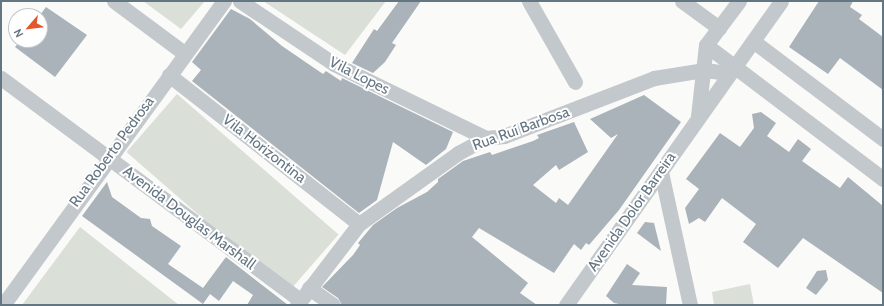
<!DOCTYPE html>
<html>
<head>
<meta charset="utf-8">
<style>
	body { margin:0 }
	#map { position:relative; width:884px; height:306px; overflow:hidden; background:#fafaf8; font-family:Cabin,sans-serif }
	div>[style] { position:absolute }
	.green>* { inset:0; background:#dadfd7; transform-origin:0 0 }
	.building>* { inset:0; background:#aab3b9 }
	.street>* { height:15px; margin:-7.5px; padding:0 7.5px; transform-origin:7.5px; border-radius:7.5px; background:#c3c8cc }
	span { translate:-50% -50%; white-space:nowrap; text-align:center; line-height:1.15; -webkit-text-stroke:4px #fff; paint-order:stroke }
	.street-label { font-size:15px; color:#657683 }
	.frame { position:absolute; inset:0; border:2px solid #657683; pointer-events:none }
	.north { position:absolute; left:8px; top:8px; width:40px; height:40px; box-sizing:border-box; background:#fff; border:1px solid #c1c8cd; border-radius:50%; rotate:242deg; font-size:11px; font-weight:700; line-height:16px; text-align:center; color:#657683 }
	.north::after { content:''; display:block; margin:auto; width:14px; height:18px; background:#e4572e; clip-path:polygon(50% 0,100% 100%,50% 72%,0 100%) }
</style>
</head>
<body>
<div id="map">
	<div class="green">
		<i style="clip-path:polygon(143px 1px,205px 1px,181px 29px)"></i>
		<i style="clip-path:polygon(263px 1px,386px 1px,345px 55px)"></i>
		<i style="left:177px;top:94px;width:214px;height:77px;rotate:41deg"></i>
		<i style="clip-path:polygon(80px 227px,179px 305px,22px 305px)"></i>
		<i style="clip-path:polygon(750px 284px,754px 305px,714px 305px,712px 292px)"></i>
	</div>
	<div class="building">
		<i style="clip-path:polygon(399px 1px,421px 1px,392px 43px,396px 45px,385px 62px,373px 73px,352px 63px,374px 29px,377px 31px)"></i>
		<i style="clip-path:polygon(819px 1px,853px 1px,850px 7px,862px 15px,859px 19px,883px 37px,883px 90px,840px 58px,828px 74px,789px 47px)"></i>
		<i style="clip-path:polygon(46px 7px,87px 35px,55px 77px,15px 47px,21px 40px,40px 40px,40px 15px)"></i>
		<i style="clip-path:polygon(231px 9px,250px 19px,282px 46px,323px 74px,326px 71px,341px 81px,342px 78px,453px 132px,446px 149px,426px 165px,393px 142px,377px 200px,359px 213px,192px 81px,201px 70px,192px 62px)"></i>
		<i style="clip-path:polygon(644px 95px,681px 122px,619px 210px,589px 245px,586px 243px,581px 250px,574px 244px,554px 273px,479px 228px,472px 237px,528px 283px,520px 293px,537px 305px,342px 305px,338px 298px,322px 287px,353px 255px,360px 245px,358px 243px,373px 225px,397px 208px,427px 192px,438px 182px,438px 179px,463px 161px,490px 152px,492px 155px,533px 141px,539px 138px,537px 135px,574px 122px,588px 152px,559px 170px,556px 165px,533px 185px,556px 203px,559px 198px,568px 205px,618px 134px,611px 138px,590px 119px)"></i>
		<i style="clip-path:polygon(761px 112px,776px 123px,767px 136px,789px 152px,798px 139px,811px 149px,802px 161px,840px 188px,848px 177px,883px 206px,883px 293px,803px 238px,778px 268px,743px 242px,756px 224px,722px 198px,705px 222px,699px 218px,689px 224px,685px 208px,699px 189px,686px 179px,720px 133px,740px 147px,754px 128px,752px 114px)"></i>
		<i style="clip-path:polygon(107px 182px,112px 197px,141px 218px,150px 219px,152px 226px,181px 246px,168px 264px,203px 288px,226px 257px,288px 305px,247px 305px,253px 295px,233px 281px,219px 301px,210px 294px,203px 304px,82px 216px)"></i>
		<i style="clip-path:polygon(645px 222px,654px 223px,661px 251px,637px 233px)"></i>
		<i style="clip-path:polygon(627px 264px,640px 273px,632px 285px,667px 287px,666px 305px,624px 305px,614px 303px,606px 296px)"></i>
		<i style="clip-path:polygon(826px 270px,828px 280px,816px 295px,806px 288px,817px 271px)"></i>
	</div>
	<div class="street">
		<i style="left:114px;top:1px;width:87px;rotate:36.6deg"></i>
		<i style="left:240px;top:1px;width:113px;rotate:33.8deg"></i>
		<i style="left:334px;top:64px;width:169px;rotate:26deg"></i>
		<i style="left:529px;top:1px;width:93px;rotate:60.4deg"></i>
		<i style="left:682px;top:1px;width:46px;rotate:36.1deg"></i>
		<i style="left:753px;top:41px;width:163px;rotate:37deg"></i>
		<i style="left:706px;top:45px;width:222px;rotate:37.1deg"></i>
		<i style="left:169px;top:75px;width:241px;rotate:38.1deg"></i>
		<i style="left:1px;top:78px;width:372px;rotate:36.6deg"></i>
		<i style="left:698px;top:116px;width:71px;rotate:-83.6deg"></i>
		<i style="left:706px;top:45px;width:55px;rotate:-53.1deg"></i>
		<i style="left:661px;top:172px;width:136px;rotate:77.7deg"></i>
		<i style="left:309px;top:288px;width:29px;rotate:35deg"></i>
		<i style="left:3px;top:305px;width:376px;rotate:-54deg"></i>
		<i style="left:297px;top:305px;width:102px;rotate:-52.6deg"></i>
		<i style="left:359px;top:224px;width:122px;rotate:-35.6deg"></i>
		<i style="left:458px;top:153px;width:32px;rotate:-28deg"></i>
		<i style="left:486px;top:138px;width:18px;rotate:-6deg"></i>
		<i style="left:504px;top:136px;width:161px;rotate:-21.1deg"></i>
		<i style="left:654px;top:78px;width:51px;rotate:-9.1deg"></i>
		<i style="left:704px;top:70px;width:26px;rotate:7deg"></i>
		<i style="left:566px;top:305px;width:372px;rotate:-54.7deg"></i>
	</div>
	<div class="street-label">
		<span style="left:359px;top:76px;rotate:27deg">Vila Lopes</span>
		<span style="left:521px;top:129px;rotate:-20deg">Rua Ruí Barbosa</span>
		<span style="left:264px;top:149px;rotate:38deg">Vila Horizontina</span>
		<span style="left:112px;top:152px;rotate:-54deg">Rua Roberto Pedrosa</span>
		<span style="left:632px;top:212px;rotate:-55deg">Avenida Dolor Barreira</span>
		<span style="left:189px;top:218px;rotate:37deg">Avenida Douglas Marshall</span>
	</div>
	<div class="frame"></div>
	<div class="north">N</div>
</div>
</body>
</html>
